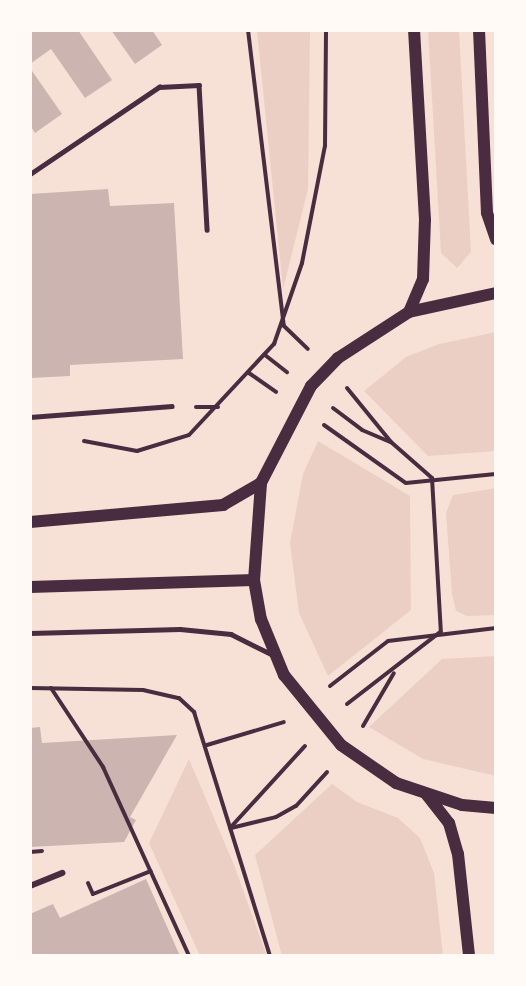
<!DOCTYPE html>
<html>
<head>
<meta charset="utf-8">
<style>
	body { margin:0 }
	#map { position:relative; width:526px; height:986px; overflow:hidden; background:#f7e1d7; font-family:"PT Serif",serif }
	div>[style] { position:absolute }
	.green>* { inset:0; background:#ebcfc5 }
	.building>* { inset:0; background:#ccb4b1 }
	.path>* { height:4px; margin:-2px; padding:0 2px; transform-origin:2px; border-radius:2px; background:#4a2c40 }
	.service>* { height:4.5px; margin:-2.25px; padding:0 2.25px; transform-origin:2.25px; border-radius:2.25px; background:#4a2c40 }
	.minor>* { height:6px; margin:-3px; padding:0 3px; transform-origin:3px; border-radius:3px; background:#4a2c40 }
	.secondary>* { height:12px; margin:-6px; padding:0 6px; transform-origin:6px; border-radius:6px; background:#4a2c40 }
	span { translate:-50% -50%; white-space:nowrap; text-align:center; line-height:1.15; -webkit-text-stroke:4.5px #fffaf5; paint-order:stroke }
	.frame { position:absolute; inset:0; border:32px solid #fffaf5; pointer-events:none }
</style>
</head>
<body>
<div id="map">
	<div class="green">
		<i style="clip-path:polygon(257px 30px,310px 30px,308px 189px,283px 289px)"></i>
		<i style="clip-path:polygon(428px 30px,459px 30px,471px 252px,457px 268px,441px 253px)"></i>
		<i style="clip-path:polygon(496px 332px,496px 451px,428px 456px,364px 391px,406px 357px,439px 344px)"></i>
		<i style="clip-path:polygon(318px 441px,410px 496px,411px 610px,328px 676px,299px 613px,290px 543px,303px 474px)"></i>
		<i style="clip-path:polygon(496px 488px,496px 615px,467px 616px,456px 611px,452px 594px,446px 513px,453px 495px)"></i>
		<i style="clip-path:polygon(496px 656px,496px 776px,423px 759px,369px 727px,442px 659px)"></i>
		<i style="clip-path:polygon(189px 759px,234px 865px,267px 956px,200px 956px,149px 843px)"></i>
		<i style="clip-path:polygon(332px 784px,357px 802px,398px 818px,420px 838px,434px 873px,443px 956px,282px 956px,255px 855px)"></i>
	</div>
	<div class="building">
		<i style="clip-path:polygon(30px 30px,78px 30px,112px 80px,85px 98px,51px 49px,30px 64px)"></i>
		<i style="clip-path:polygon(111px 30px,152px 30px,162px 45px,135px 64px)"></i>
		<i style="clip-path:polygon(30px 68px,62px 114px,35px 133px,30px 125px)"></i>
		<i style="clip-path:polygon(108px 189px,110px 206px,174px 203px,183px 359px,70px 365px,70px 376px,30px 378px,30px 194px)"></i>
		<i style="clip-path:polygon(40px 727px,42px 743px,177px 735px,130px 817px,136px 820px,124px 842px,30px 847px,30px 728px)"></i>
		<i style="clip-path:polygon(146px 879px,180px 956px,30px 956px,30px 914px,53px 904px,60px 918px)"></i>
	</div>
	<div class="path">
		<i style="left:248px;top:30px;width:298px;rotate:83.1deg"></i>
		<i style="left:284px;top:326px;width:33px;rotate:44deg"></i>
		<i style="left:265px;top:355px;width:28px;rotate:38deg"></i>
		<i style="left:249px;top:373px;width:33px;rotate:35deg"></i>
		<i style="left:347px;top:388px;width:70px;rotate:50.8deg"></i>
		<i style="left:391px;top:442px;width:55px;rotate:41.3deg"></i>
		<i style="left:432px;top:478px;width:154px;rotate:86.7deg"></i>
		<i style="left:196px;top:407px;width:22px"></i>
		<i style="left:333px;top:408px;width:36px;rotate:37deg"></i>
		<i style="left:362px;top:430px;width:30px;rotate:23deg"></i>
		<i style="left:324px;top:425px;width:100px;rotate:35.3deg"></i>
		<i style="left:406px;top:483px;width:90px;rotate:-5.7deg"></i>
		<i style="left:84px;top:441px;width:54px;rotate:10.7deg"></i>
		<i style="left:137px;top:451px;width:54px;rotate:-17.1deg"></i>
		<i style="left:189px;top:435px;width:125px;rotate:-47deg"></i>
		<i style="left:274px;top:344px;width:86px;rotate:-70.9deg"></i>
		<i style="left:302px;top:263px;width:119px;rotate:-78.9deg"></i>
		<i style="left:325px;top:146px;width:116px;rotate:-89.5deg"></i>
		<i style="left:330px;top:686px;width:73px;rotate:-37.8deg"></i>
		<i style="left:388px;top:641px;width:109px;rotate:-6.9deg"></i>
		<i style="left:30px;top:688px;width:113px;rotate:1deg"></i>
		<i style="left:143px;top:690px;width:37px;rotate:13deg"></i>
		<i style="left:179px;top:698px;width:21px;rotate:43deg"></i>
		<i style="left:194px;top:712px;width:256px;rotate:72.7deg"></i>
		<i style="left:51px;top:688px;width:95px;rotate:56.6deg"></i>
		<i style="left:103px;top:767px;width:208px;rotate:65.5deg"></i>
		<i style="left:347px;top:704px;width:118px;rotate:-37.7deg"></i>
		<i style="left:363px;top:726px;width:61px;rotate:-59.7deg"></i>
		<i style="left:207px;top:745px;width:80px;rotate:-16.6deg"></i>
		<i style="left:230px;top:828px;width:111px;rotate:-47.6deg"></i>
		<i style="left:231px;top:828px;width:46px;rotate:-13.7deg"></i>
		<i style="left:276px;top:817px;width:23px;rotate:-29deg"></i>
		<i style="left:296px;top:806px;width:46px;rotate:-47.6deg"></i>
		<i style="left:30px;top:852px;width:12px;rotate:-5deg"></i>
		<i style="left:88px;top:883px;width:12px;rotate:66deg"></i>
		<i style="left:93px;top:894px;width:62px;rotate:-21.6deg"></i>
	</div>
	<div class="service">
		<i style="left:30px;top:174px;width:156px;rotate:-34deg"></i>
		<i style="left:159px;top:87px;width:40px;rotate:-2.9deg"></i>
		<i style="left:199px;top:85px;width:145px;rotate:86.8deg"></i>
		<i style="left:30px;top:417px;width:142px;rotate:-4.4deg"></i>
		<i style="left:30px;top:633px;width:150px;rotate:-1.5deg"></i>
		<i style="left:180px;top:629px;width:51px;rotate:5.6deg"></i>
		<i style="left:231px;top:634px;width:45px;rotate:26.6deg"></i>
	</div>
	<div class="minor">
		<i style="left:30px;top:886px;width:35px;rotate:-22deg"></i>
	</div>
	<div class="secondary">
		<i style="left:479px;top:30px;width:183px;rotate:87.5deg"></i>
		<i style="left:487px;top:213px;width:28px;rotate:71deg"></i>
		<i style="left:496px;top:293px;width:89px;rotate:167.7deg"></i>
		<i style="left:409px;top:312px;width:85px;rotate:147.1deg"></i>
		<i style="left:338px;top:358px;width:39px;rotate:134deg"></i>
		<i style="left:311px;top:386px;width:109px;rotate:117.3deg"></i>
		<i style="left:261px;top:483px;width:97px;rotate:94.1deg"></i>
		<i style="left:254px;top:580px;width:40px;rotate:80deg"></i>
		<i style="left:261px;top:619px;width:61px;rotate:67.7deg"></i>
		<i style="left:284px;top:675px;width:90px;rotate:50.8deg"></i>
		<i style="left:341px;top:745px;width:67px;rotate:34.6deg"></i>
		<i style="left:396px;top:783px;width:70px;rotate:18.4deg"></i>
		<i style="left:462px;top:805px;width:34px;rotate:5deg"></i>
		<i style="left:409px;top:312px;width:36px;rotate:-67deg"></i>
		<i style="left:423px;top:279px;width:59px;rotate:-88.1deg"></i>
		<i style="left:425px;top:220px;width:190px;rotate:-93.3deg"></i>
		<i style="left:30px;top:522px;width:194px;rotate:-5deg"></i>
		<i style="left:223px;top:505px;width:44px;rotate:-30.1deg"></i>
		<i style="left:30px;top:587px;width:224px;rotate:-1.8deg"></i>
		<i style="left:427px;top:795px;width:36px;rotate:52deg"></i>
		<i style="left:449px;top:823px;width:32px;rotate:74deg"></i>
		<i style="left:458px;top:854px;width:103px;rotate:83.8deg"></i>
	</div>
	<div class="frame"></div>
</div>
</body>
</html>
